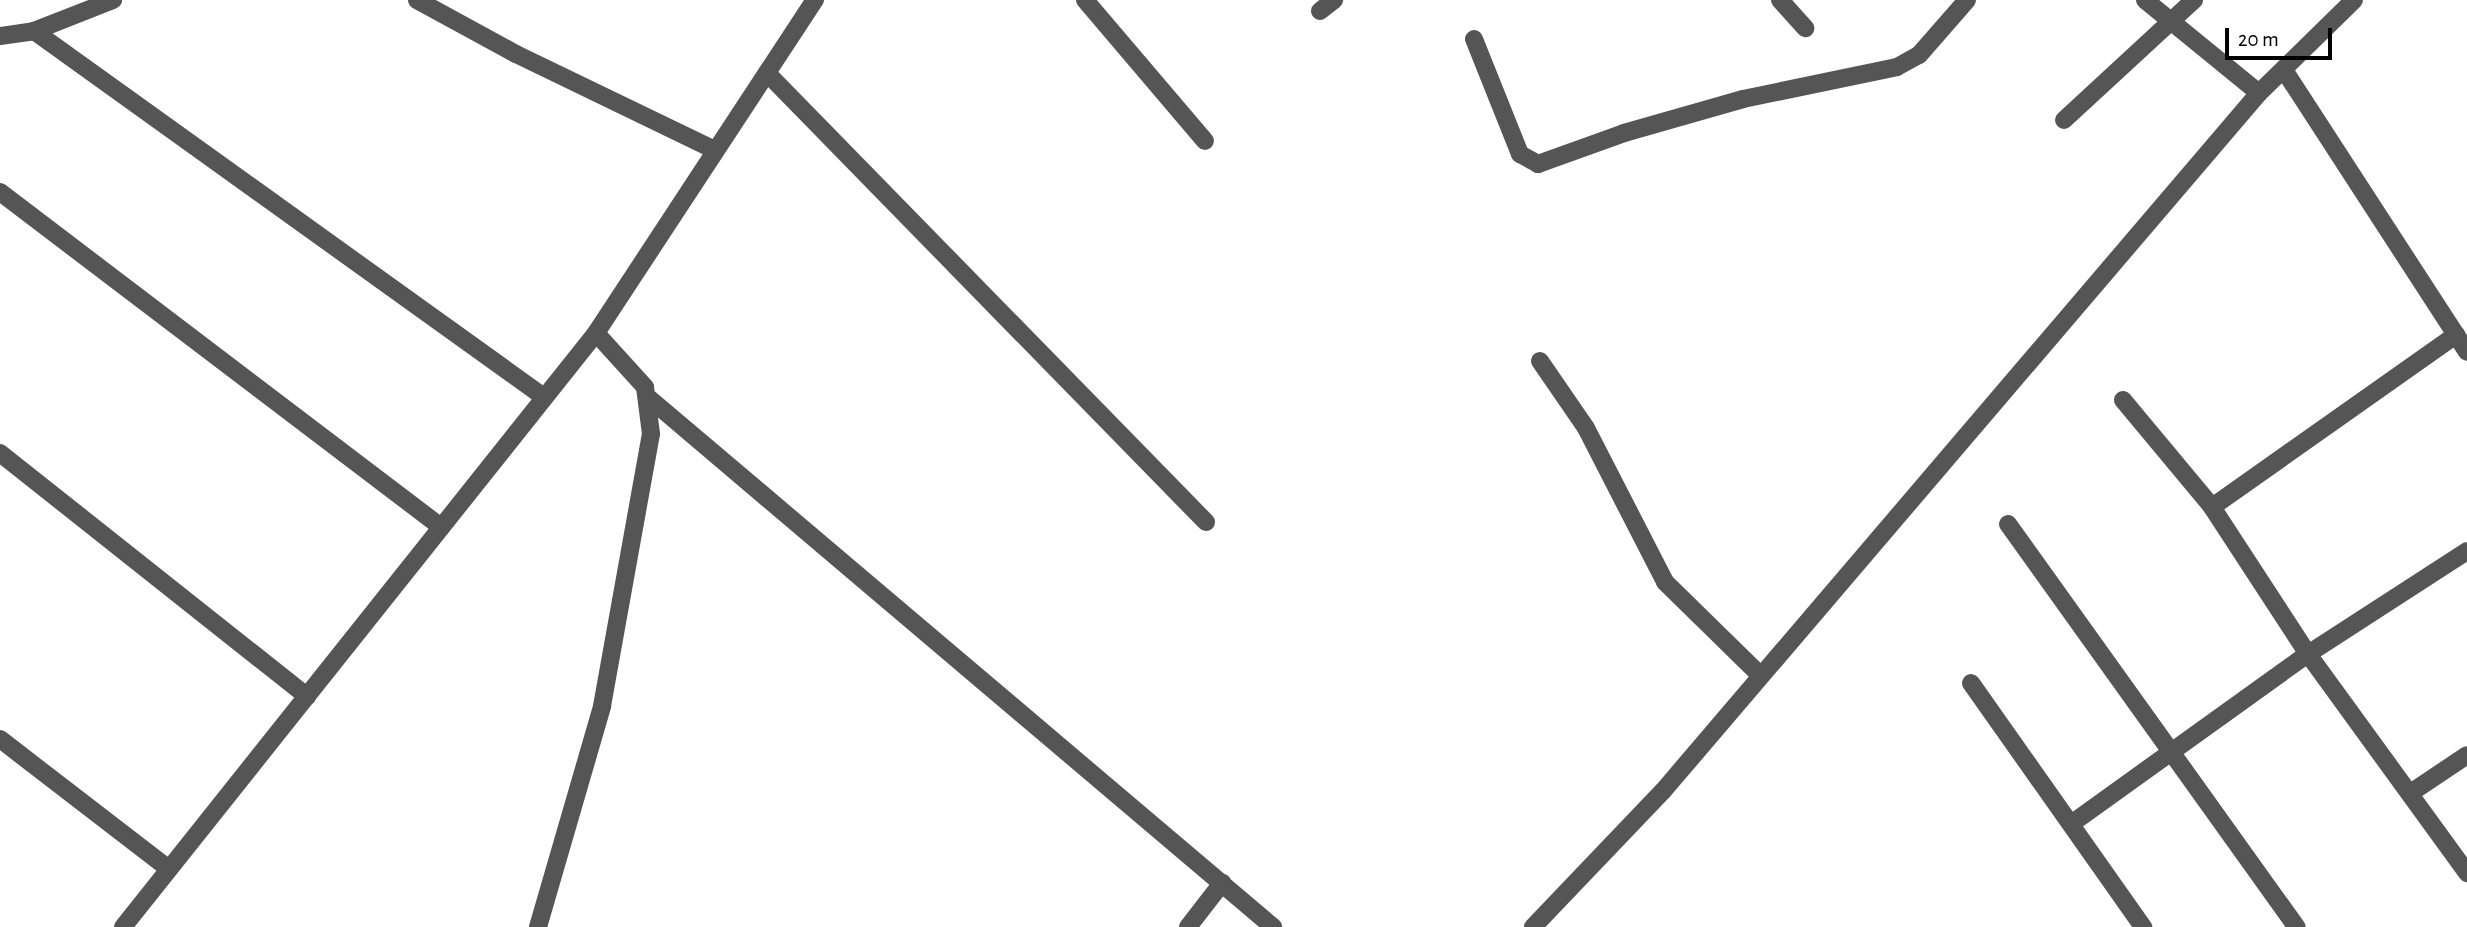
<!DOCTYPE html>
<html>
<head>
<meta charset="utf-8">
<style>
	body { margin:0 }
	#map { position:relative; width:2467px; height:927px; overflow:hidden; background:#fff; font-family:"Alegreya Sans",sans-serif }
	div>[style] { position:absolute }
	.minor>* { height:18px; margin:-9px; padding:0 9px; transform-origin:9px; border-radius:9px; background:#555 }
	span { translate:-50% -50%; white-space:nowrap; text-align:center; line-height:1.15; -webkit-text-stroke:7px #fff; paint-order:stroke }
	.scale { position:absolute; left:2225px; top:28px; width:107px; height:32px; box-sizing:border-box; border:4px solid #000; border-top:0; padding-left:9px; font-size:21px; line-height:24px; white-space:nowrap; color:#000; -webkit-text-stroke:5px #fff; paint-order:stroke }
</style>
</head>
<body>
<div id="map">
	<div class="minor">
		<i style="left:417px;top:0;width:113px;rotate:28.6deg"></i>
		<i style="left:516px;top:54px;width:221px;rotate:25.8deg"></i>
		<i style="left:1085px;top:0;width:185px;rotate:49.6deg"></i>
		<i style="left:1780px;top:0;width:38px;rotate:48deg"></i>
		<i style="left:2145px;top:0;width:147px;rotate:39.2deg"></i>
		<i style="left:1320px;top:11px;width:18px;rotate:-38deg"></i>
		<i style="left:34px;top:31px;width:628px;rotate:35.67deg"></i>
		<i style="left:0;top:36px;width:34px;rotate:-8deg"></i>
		<i style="left:34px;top:31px;width:85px;rotate:-21.4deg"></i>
		<i style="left:1474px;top:39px;width:124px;rotate:68.2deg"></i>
		<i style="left:1520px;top:154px;width:21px;rotate:29deg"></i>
		<i style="left:1538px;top:164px;width:91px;rotate:-19.8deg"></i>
		<i style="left:1624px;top:133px;width:124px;rotate:-15.9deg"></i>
		<i style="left:1743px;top:99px;width:157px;rotate:-11.7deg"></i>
		<i style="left:1897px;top:67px;width:25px;rotate:-29deg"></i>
		<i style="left:1919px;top:55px;width:73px;rotate:-48.9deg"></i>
		<i style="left:2284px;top:70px;width:336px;rotate:57deg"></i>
		<i style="left:767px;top:73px;width:628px;rotate:45.65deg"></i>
		<i style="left:2064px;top:120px;width:177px;rotate:-42.7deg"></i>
		<i style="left:0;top:192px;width:554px;rotate:37.22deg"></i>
		<i style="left:1540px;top:361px;width:81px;rotate:55.5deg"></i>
		<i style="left:1586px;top:428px;width:173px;rotate:62.8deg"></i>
		<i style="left:1665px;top:582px;width:134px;rotate:44.4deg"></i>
		<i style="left:650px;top:399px;width:817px;rotate:40.28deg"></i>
		<i style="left:2123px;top:400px;width:139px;rotate:50.2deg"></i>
		<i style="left:2212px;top:507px;width:176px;rotate:56.9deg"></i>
		<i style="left:2308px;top:654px;width:271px;rotate:54deg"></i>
		<i style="left:0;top:453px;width:392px;rotate:38.4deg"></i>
		<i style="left:2212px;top:507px;width:299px;rotate:-35.2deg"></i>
		<i style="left:2008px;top:524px;width:496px;rotate:54.4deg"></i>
		<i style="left:1971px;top:683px;width:299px;rotate:54.8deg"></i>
		<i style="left:0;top:739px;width:213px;rotate:37.6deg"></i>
		<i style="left:2412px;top:792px;width:66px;rotate:-33.9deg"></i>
		<i style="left:2071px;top:824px;width:292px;rotate:-35.7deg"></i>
		<i style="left:2308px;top:654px;width:189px;rotate:-32.9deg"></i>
		<i style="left:123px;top:927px;width:759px;rotate:-51.47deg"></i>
		<i style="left:596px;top:333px;width:399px;rotate:-56.7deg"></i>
		<i style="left:538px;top:927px;width:230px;rotate:-73.8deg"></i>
		<i style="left:602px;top:706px;width:276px;rotate:-79.8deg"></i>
		<i style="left:651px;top:434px;width:47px;rotate:-97.3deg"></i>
		<i style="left:645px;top:387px;width:73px;rotate:-132.2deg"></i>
		<i style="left:1188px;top:927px;width:56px;rotate:-52.3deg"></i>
		<i style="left:1533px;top:927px;width:188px;rotate:-46.3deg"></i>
		<i style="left:1663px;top:791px;width:918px;rotate:-49.51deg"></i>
		<i style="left:2259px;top:93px;width:133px;rotate:-44.4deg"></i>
	</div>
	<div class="scale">20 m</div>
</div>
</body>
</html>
